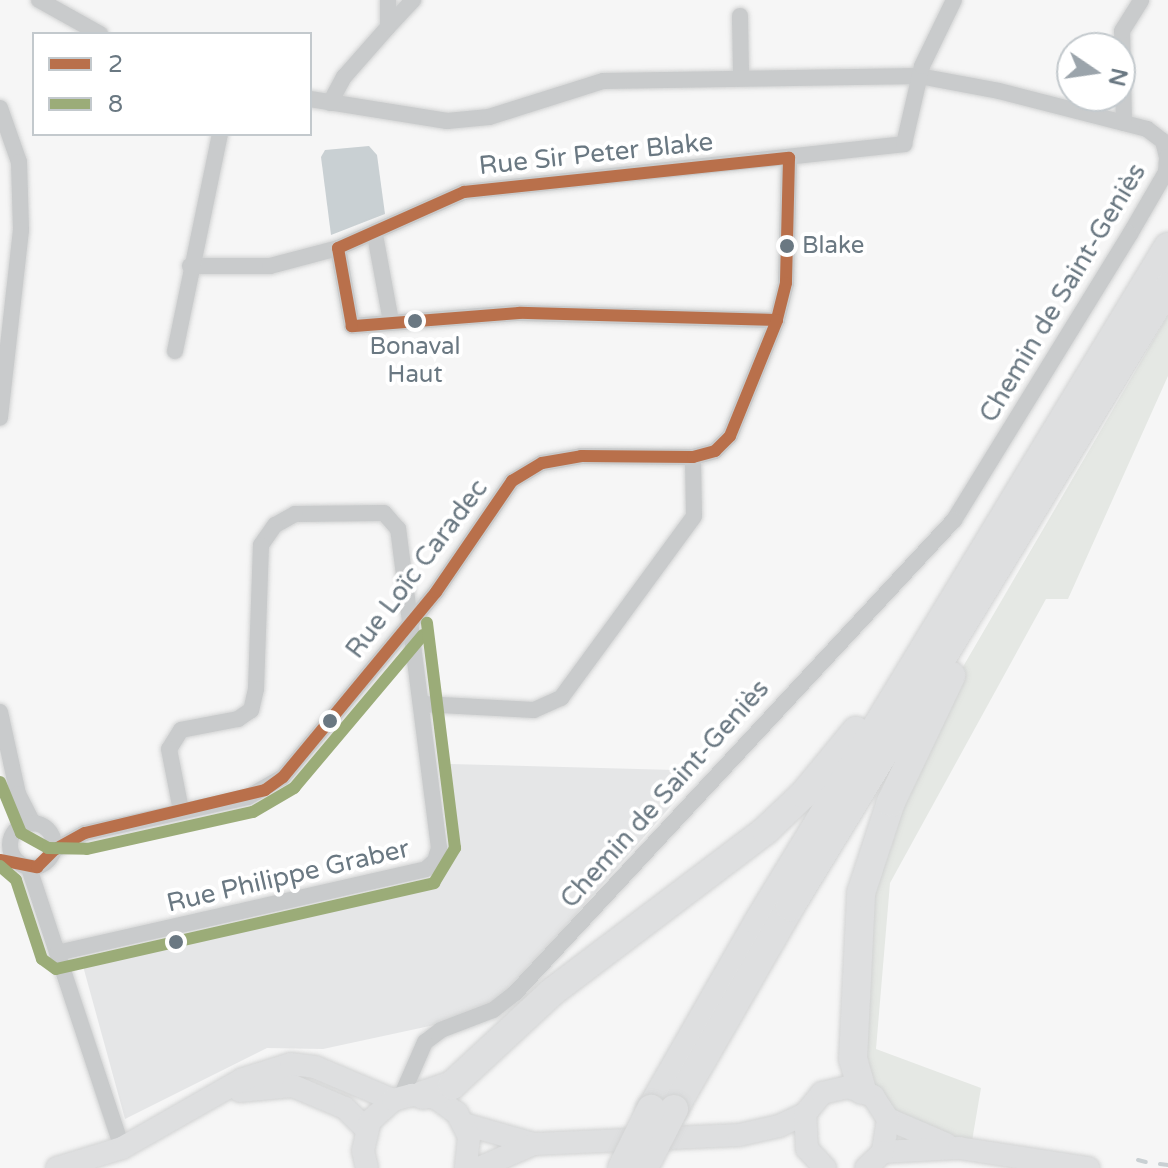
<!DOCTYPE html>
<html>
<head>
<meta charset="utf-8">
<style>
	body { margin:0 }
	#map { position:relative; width:1168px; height:1168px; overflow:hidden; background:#f6f6f6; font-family:"Varela Round",sans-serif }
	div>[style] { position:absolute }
	.built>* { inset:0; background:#e5e6e7 }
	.green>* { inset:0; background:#e5e8e4 }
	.water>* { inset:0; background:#c9d0d3 }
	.stream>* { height:4px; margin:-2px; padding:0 2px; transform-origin:2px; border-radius:2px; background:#c9d0d3 }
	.roads { filter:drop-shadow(0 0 2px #d2d3d3) drop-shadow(0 0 2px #d2d3d3) }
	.street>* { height:16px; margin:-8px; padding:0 8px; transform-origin:8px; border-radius:8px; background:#c9cbcc }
	.street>.ring { margin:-8px; padding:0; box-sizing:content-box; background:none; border:16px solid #c9cbcc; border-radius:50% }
	.secondary>* { height:22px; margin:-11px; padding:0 11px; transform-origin:11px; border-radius:11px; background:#dedfe0 }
	.highway>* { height:28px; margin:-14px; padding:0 14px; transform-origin:14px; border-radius:14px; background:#dedfe0 }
	.bridges { filter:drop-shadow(0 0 2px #d2d3d3) drop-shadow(0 0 2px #d2d3d3) }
	.highway-bridge>* { height:28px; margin:-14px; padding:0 14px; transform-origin:14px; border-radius:14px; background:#dedfe0 }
	.bus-1>* { height:12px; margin:-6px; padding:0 6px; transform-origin:6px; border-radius:6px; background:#b9704b }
	.bus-2>* { height:12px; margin:-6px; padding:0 6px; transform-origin:6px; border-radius:6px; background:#9bac78 }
	.dots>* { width:22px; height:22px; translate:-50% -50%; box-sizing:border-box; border:4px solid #fff; border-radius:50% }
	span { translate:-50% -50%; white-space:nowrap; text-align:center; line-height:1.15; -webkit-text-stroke:8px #fff; paint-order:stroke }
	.bus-label { font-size:24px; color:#6a7882 }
	.left { translate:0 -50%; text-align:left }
	.street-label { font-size:26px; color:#6a7882 }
	.legend { position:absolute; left:32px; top:32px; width:280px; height:104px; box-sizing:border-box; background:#fff; border:2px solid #c3c9cd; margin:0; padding:10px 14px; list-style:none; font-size:24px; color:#6a7882 }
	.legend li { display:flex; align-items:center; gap:16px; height:40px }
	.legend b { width:40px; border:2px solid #c3c9cd }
	.north { position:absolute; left:1056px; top:32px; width:80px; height:80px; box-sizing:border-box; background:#fff; border:2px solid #c3c9cd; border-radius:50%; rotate:103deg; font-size:22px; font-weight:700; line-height:32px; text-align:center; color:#6a7882 }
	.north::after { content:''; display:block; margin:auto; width:28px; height:36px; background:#9ba4ab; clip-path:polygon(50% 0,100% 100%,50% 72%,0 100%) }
</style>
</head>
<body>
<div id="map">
	<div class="built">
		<i style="clip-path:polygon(450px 764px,675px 770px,676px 800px,504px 998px,439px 1024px,323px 1049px,267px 1048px,125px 1119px,83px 966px,428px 881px,455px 832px)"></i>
	</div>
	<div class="green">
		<i style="clip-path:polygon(1168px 315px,1168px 376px,1068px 599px,1046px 599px,890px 883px,876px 1049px,981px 1088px,972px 1141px,956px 1140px,904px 1122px,877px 1092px,857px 1050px,867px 888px,943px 701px)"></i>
	</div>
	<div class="water">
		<i style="clip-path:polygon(369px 146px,377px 155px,385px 214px,331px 235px,321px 157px,325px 150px)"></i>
	</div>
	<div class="stream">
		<i style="left:1138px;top:1160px;width:8px;rotate:14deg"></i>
		<i style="left:1160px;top:1164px;width:8px;rotate:7deg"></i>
	</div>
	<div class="roads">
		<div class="street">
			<i style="left:39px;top:0;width:70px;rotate:29.1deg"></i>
			<i style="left:740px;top:16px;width:60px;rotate:89deg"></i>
			<i style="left:388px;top:27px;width:37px;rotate:-47deg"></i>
			<i style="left:310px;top:99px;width:139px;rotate:9.1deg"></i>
			<i style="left:447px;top:121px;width:42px;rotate:-5.4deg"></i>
			<i style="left:489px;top:117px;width:120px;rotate:-17.5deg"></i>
			<i style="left:603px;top:81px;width:316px;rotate:-0.9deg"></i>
			<i style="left:919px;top:76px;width:81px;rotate:10.6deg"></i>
			<i style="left:999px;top:91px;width:153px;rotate:14.4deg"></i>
			<i style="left:1147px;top:129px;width:20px;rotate:37deg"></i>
			<i style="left:1163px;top:141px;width:16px;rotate:76deg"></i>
			<i style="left:1167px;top:157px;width:15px;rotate:94deg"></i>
			<i style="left:1166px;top:172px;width:72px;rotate:120.1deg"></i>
			<i style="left:1130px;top:234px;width:336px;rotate:121.6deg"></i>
			<i style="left:954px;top:520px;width:645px;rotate:132.86deg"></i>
			<i style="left:515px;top:993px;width:28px;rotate:142deg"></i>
			<i style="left:493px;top:1010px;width:56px;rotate:159deg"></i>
			<i style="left:441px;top:1030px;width:20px;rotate:143deg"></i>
			<i style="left:425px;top:1042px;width:60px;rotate:113.6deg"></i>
			<i style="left:330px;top:103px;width:30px;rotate:-62deg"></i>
			<i style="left:344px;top:77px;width:67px;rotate:-48.7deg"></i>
			<i style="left:388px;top:27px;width:27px;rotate:-90deg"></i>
			<i style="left:0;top:108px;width:57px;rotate:70.6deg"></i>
			<i style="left:19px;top:162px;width:68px;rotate:88.3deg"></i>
			<i style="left:21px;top:230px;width:189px;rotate:96.4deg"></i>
			<i style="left:1124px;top:123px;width:92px;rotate:-91.2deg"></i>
			<i style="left:1122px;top:31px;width:36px;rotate:-58deg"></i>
			<i style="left:375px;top:235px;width:87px;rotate:79.5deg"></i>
			<i style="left:338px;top:248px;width:79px;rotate:79.8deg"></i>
			<i style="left:352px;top:326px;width:168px;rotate:-4.5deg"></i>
			<i style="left:519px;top:313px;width:258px;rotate:1.6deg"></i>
			<i style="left:190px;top:266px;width:80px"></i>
			<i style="left:270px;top:266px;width:70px;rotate:-14.8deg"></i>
			<i style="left:338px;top:248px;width:138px;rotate:-24deg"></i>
			<i style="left:464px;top:192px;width:443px;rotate:-6.2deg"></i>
			<i style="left:904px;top:144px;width:80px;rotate:-77deg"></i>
			<i style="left:922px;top:66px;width:73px;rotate:-64.1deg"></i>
			<i style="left:175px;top:351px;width:222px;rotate:-78.3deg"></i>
			<i style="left:422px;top:704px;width:112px;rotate:3.1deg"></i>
			<i style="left:534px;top:710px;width:30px;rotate:-24deg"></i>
			<i style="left:561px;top:698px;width:225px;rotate:-53.8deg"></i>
			<i style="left:694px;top:516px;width:59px;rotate:-91deg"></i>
			<i style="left:0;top:712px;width:84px;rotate:77.6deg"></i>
			<i style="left:18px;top:794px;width:33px;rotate:63deg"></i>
			<i class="ring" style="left:10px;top:823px;width:28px;height:28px"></i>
			<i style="left:54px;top:850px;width:35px;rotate:-29deg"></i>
			<i style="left:85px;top:833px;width:167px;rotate:-12.5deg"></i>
			<i style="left:248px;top:797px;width:40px;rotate:-29.7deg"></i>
			<i style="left:283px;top:777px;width:240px;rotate:-50.4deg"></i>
			<i style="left:436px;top:592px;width:135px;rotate:-55.6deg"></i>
			<i style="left:512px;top:481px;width:35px;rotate:-31deg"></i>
			<i style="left:542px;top:463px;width:40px;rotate:-10deg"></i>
			<i style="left:581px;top:456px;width:112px;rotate:0.5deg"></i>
			<i style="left:693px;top:457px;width:23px;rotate:-15deg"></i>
			<i style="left:715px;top:451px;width:21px;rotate:-45deg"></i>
			<i style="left:730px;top:436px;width:125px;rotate:-67.9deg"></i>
			<i style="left:777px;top:320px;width:38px;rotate:-76deg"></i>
			<i style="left:786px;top:283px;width:125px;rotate:-88.6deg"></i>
			<i style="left:29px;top:868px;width:295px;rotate:71.6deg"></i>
			<i style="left:57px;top:953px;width:378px;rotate:-12.8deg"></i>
			<i style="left:426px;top:869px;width:12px;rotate:-42deg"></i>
			<i style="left:435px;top:861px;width:14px;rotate:-73deg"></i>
			<i style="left:439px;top:848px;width:322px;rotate:-97.3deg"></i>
			<i style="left:398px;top:529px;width:21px;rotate:-131deg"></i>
			<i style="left:384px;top:513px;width:89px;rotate:179.4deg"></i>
			<i style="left:295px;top:514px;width:23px;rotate:151deg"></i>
			<i style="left:275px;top:525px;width:24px;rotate:125deg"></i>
			<i style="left:261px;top:545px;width:144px;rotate:92deg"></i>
			<i style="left:256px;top:689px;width:22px;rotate:103deg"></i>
			<i style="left:251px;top:710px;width:16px;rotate:145deg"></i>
			<i style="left:238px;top:719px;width:58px;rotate:169.1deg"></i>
			<i style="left:181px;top:730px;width:22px;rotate:122deg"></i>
			<i style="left:169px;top:749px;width:62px;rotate:78.9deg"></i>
		</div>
		<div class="secondary">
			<i style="left:240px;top:1091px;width:53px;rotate:-5.4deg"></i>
			<i style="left:293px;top:1086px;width:56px;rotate:22.9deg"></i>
			<i style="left:345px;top:1108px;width:31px;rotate:45deg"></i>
			<i style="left:888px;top:1119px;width:63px;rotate:23.3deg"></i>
			<i style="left:464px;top:1124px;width:73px;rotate:15.9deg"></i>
			<i style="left:534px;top:1144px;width:205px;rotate:-2.5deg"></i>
			<i style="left:739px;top:1135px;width:41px;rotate:-12.7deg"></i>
			<i style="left:779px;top:1126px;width:29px;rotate:-25deg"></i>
			<i style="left:883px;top:1152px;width:76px;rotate:-3deg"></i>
			<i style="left:959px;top:1148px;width:131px;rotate:8.8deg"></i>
			<i style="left:57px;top:1168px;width:68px;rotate:-17.1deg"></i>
			<i style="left:122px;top:1148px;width:139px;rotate:-29.7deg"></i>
			<i style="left:243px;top:1079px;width:50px;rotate:-17.4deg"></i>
			<i style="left:291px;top:1064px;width:24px;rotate:7deg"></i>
			<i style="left:315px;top:1067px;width:85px;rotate:22.9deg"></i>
			<i style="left:367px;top:1168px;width:17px;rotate:-103deg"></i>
			<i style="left:363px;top:1151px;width:31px;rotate:-77deg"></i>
			<i style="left:370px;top:1121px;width:31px;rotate:-42deg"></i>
			<i style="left:393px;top:1100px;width:20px;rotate:-15deg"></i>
			<i style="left:412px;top:1095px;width:24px;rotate:7deg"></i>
			<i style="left:436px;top:1098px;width:26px;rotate:36deg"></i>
			<i style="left:457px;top:1113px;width:27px;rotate:63deg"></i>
			<i style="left:469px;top:1137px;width:31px;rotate:96deg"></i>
			<i style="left:479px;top:1168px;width:60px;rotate:-23.6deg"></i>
			<i style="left:825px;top:1168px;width:26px;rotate:-133deg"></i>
			<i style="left:807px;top:1149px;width:35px;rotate:-93deg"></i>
			<i style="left:805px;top:1114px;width:27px;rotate:-51deg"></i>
			<i style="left:822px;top:1093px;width:27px;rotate:-13deg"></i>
			<i style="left:848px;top:1087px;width:27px;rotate:20deg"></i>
			<i style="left:873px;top:1096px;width:27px;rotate:57deg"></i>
			<i style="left:888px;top:1119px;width:33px;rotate:99deg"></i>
			<i style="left:883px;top:1152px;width:23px;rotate:137deg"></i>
		</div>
		<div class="highway">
			<i style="left:862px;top:1090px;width:32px;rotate:-106deg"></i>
			<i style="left:853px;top:1059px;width:166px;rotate:-87.2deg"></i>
			<i style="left:861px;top:893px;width:96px;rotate:-71.8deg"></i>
			<i style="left:891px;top:802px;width:140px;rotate:-64.5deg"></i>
			<i style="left:423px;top:1095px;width:31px;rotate:-19deg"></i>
			<i style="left:452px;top:1085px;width:137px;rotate:-42.9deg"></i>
			<i style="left:552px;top:992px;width:268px;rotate:-37.1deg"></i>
			<i style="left:766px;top:830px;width:52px;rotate:-43.5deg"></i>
			<i style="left:804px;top:794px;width:82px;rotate:-50.5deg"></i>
			<i style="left:651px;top:1109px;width:215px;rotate:-60.2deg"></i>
			<i style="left:758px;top:922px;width:790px;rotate:-58.73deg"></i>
			<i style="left:674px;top:1109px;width:233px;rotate:-60.1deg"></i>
			<i style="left:790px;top:907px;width:726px;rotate:-58.63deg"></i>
		</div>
	</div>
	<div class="bridges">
		<div class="highway-bridge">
			<i style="left:645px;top:1166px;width:64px;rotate:-63deg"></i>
			<i style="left:622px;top:1168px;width:66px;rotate:-63.8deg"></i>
		</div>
	</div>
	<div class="bus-1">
		<i style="left:789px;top:158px;width:125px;rotate:91.4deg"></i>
		<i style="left:786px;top:283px;width:38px;rotate:104deg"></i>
		<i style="left:777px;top:320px;width:258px;rotate:-178.4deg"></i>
		<i style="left:519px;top:313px;width:168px;rotate:175.5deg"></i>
		<i style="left:352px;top:326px;width:79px;rotate:-100.2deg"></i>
		<i style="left:338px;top:248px;width:138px;rotate:-24deg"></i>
		<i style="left:464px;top:192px;width:327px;rotate:-6deg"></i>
		<i style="left:0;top:860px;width:38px;rotate:11deg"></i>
		<i style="left:37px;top:867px;width:24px;rotate:-45deg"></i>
		<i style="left:54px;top:850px;width:35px;rotate:-29deg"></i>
		<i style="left:85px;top:833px;width:185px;rotate:-13.4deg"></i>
		<i style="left:265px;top:790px;width:22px;rotate:-36deg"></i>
		<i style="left:283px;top:777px;width:240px;rotate:-50.4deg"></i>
		<i style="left:436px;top:592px;width:135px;rotate:-55.6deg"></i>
		<i style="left:512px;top:481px;width:35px;rotate:-31deg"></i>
		<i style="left:542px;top:463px;width:40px;rotate:-10deg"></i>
		<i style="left:581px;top:456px;width:112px;rotate:0.5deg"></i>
		<i style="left:693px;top:457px;width:23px;rotate:-15deg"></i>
		<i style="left:715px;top:451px;width:21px;rotate:-45deg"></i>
		<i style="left:730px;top:436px;width:125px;rotate:-67.9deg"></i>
	</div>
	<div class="bus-2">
		<i style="left:0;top:782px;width:55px;rotate:67.6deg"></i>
		<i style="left:21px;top:833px;width:31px;rotate:29deg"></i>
		<i style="left:48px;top:848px;width:39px;rotate:1deg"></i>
		<i style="left:87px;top:849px;width:170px;rotate:-12.6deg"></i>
		<i style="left:253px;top:812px;width:48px;rotate:-30.3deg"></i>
		<i style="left:294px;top:788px;width:200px;rotate:-49.9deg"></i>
		<i style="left:0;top:866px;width:21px;rotate:41deg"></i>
		<i style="left:16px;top:880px;width:83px;rotate:71.8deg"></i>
		<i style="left:42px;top:959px;width:17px;rotate:36deg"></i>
		<i style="left:56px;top:969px;width:388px;rotate:-12.8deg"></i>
		<i style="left:434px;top:883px;width:41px;rotate:-59deg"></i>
		<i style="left:455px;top:848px;width:227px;rotate:-97.1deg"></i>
	</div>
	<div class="dots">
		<i style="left:787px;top:246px;background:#6a7882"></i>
		<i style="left:415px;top:321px;background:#6a7882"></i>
		<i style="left:330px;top:721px;background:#6a7882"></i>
		<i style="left:176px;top:942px;background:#6a7882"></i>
	</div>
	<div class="bus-label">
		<span class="left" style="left:802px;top:246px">Blake</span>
		<span style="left:415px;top:361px">Bonaval<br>Haut</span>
	</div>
	<div class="street-label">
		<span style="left:596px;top:154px;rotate:-6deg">Rue Sir Peter Blake</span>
		<span style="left:1063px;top:293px;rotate:-59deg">Chemin de Saint-Geniès</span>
		<span style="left:417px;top:569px;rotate:-53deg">Rue Loïc Caradec</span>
		<span style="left:665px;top:794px;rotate:-48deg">Chemin de Saint-Geniès</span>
		<span style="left:288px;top:876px;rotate:-13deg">Rue Philippe Graber</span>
	</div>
	<ul class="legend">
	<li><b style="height:10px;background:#b9704b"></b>2</li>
	<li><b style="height:10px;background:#9bac78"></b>8</li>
	</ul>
	<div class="north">N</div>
</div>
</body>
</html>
